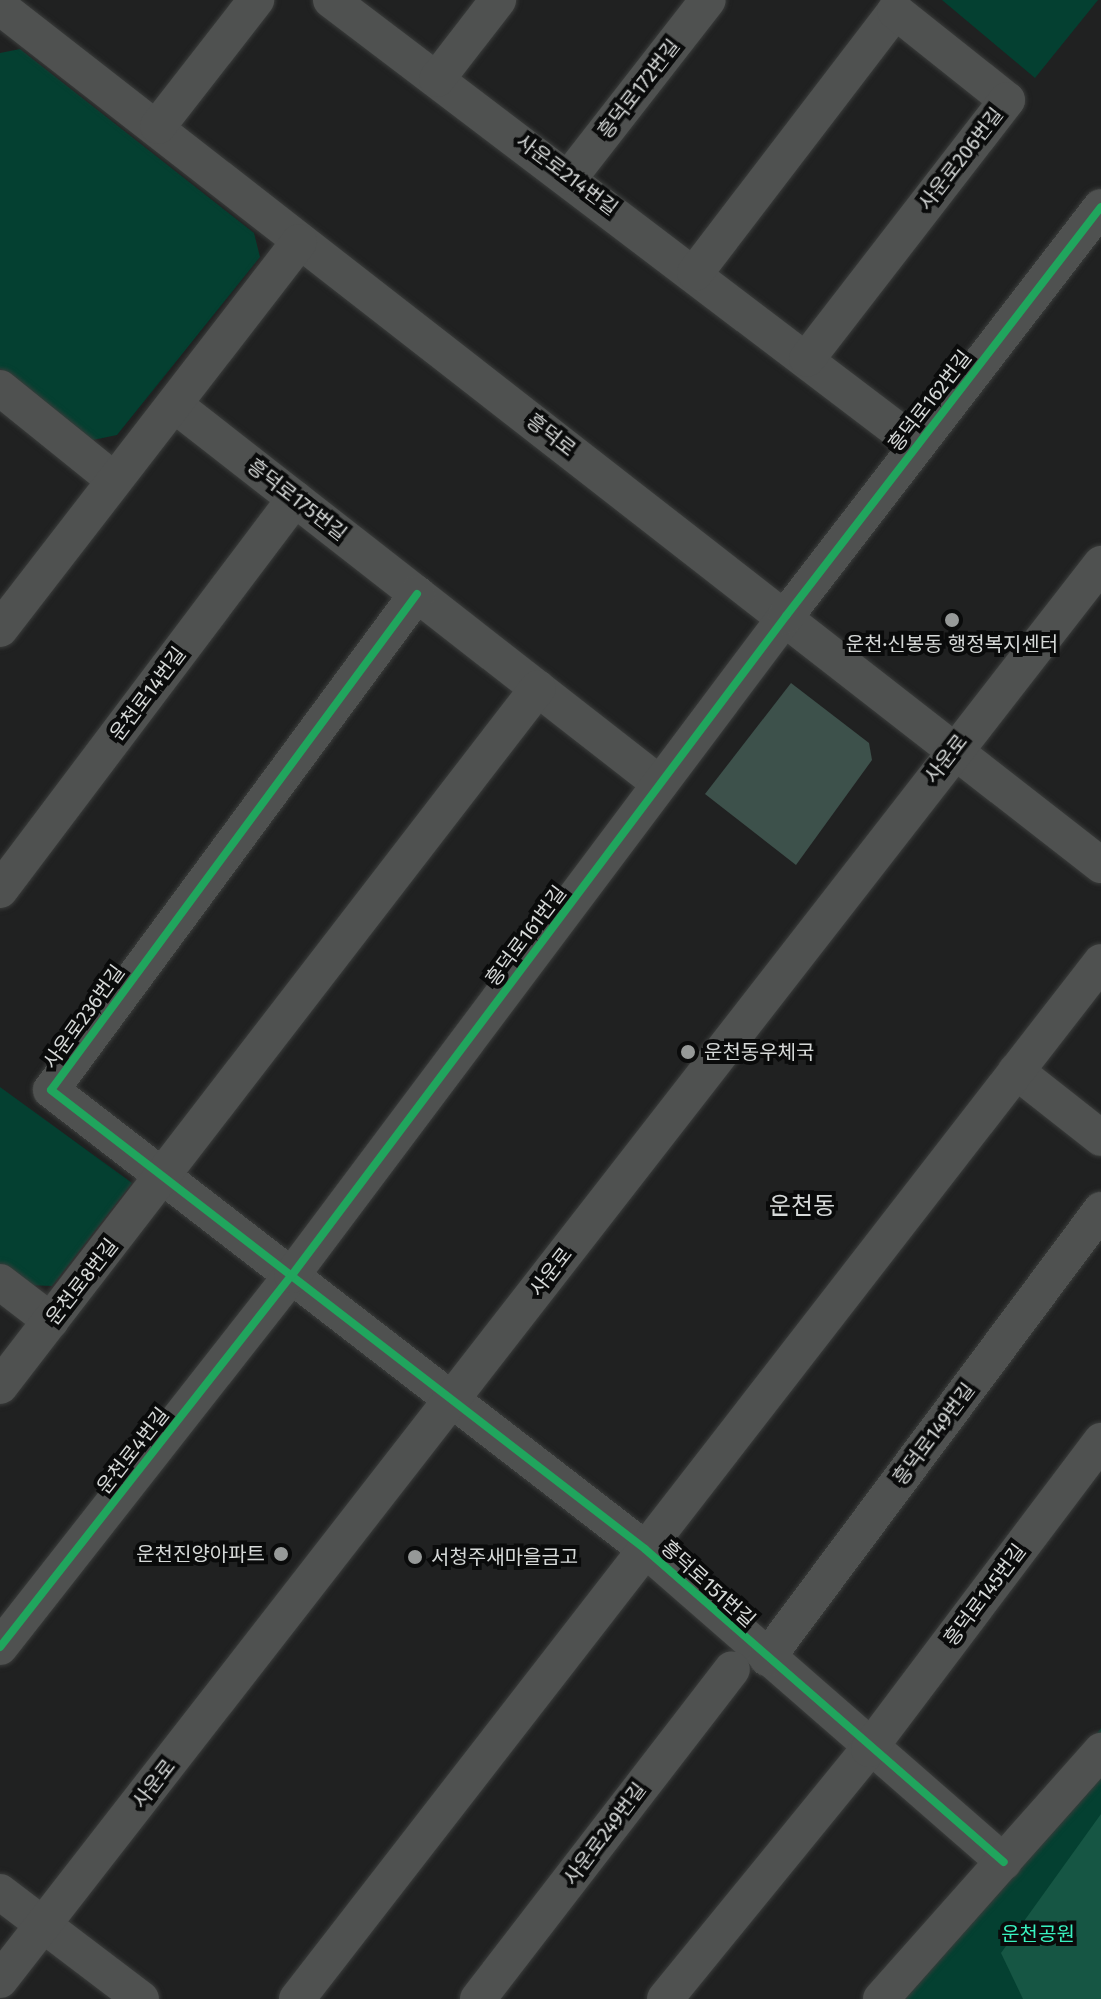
<!DOCTYPE html>
<html>
<head>
<meta charset="utf-8">
<style>
	body { margin:0 }
	#map { position:relative; width:1101px; height:1999px; overflow:hidden; background:#202121; font-family:"Fira Sans","Noto Sans KR",sans-serif }
	div>[style] { position:absolute }
	.green>* { inset:0; background:#044031 }
	.forest>* { inset:0; background:#165644 }
	.building>* { inset:0; background:#3d514b }
	.roads { filter:drop-shadow(0 0 2px #3a3c3b) drop-shadow(0 0 2px #3a3c3b) }
	.minor>* { height:36px; margin:-18px; padding:0 18px; transform-origin:18px; border-radius:18px; background:#4f5150 }
	.cycleway>* { height:8px; margin:-4px; padding:0 4px; transform-origin:4px; border-radius:4px; background:#20a55d }
	.dots>* { width:22px; height:22px; translate:-50% -50%; box-sizing:border-box; border:4px solid #0a0b0b; border-radius:50% }
	span { translate:-50% -50%; white-space:nowrap; text-align:center; line-height:1.15; -webkit-text-stroke:8px #0a0b0b; paint-order:stroke }
	.street-label { font-size:20px; color:#d6d9d8 }
	.poi-label { font-size:20px; color:#d6d9d8 }
	.left { translate:0 -50%; text-align:left }
	.right { translate:-100% -50%; text-align:right }
	.park-label { font-size:20px; color:#39f2c0 }
	.quarter-label { font-size:24px; color:#d6d9d8 }
</style>
</head>
<body>
<div id="map">
	<div class="green">
		<i style="clip-path:polygon(942px 0,1098px 0,1035px 78px)"></i>
		<i style="clip-path:polygon(20px 49px,254px 233px,260px 257px,117px 435px,88px 441px,0 369px,0 53px)"></i>
		<i style="clip-path:polygon(0 1087px,132px 1183px,52px 1286px,25px 1285px,0 1266px)"></i>
		<i style="clip-path:polygon(1101px 1728px,1101px 1999px,905px 1999px,1022px 1829px)"></i>
	</div>
	<div class="forest">
		<i style="clip-path:polygon(1101px 1814px,1101px 1999px,1023px 1999px,1001px 1953px)"></i>
	</div>
	<div class="building">
		<i style="clip-path:polygon(791px 683px,869px 743px,872px 760px,796px 865px,705px 794px)"></i>
	</div>
	<div class="roads">
		<div class="minor">
			<i style="left:331px;top:0;width:736px;rotate:37.21deg"></i>
			<i style="left:0;top:7px;width:1396px;rotate:37.93deg"></i>
			<i style="left:437px;top:79px;width:100px;rotate:-52.3deg"></i>
			<i style="left:158px;top:126px;width:160px;rotate:-52.1deg"></i>
			<i style="left:570px;top:177px;width:224px;rotate:-52.1deg"></i>
			<i style="left:695px;top:273px;width:330px;rotate:-52.6deg"></i>
			<i style="left:895px;top:11px;width:143px;rotate:38.5deg"></i>
			<i style="left:1007px;top:100px;width:327px;rotate:127.7deg"></i>
			<i style="left:0;top:388px;width:146px;rotate:38.9deg"></i>
			<i style="left:176px;top:406px;width:614px;rotate:37.99deg"></i>
			<i style="left:417px;top:594px;width:616px;rotate:126.42deg"></i>
			<i style="left:51px;top:1090px;width:751px;rotate:37.69deg"></i>
			<i style="left:645px;top:1549px;width:476px;rotate:41.1deg"></i>
			<i style="left:0;top:629px;width:489px;rotate:-52.3deg"></i>
			<i style="left:0;top:890px;width:490px;rotate:-53deg"></i>
			<i style="left:1016px;top:1071px;width:108px;rotate:38.2deg"></i>
			<i style="left:0;top:1282px;width:64px;rotate:37.4deg"></i>
			<i style="left:0;top:1386px;width:881px;rotate:-52.38deg"></i>
			<i style="left:0;top:1647px;width:473px;rotate:-51.9deg"></i>
			<i style="left:292px;top:1275px;width:824px;rotate:-53.14deg"></i>
			<i style="left:786px;top:616px;width:516px;rotate:-52.4deg"></i>
			<i style="left:767px;top:1658px;width:559px;rotate:-53.29deg"></i>
			<i style="left:0;top:1892px;width:177px;rotate:37.2deg"></i>
			<i style="left:0;top:1980px;width:1794px;rotate:-52.13deg"></i>
			<i style="left:297px;top:1999px;width:1312px;rotate:-52.21deg"></i>
			<i style="left:478px;top:1999px;width:416px;rotate:-52.4deg"></i>
			<i style="left:665px;top:1999px;width:323px;rotate:-50.8deg"></i>
			<i style="left:869px;top:1749px;width:386px;rotate:-53deg"></i>
			<i style="left:881px;top:1999px;width:332px;rotate:-48.4deg"></i>
		</div>
	</div>
	<div class="cycleway">
		<i style="left:417px;top:594px;width:616px;rotate:126.42deg"></i>
		<i style="left:51px;top:1090px;width:751px;rotate:37.69deg"></i>
		<i style="left:645px;top:1549px;width:476px;rotate:41.1deg"></i>
		<i style="left:0;top:1647px;width:473px;rotate:-51.9deg"></i>
		<i style="left:292px;top:1275px;width:824px;rotate:-53.14deg"></i>
		<i style="left:786px;top:616px;width:516px;rotate:-52.4deg"></i>
	</div>
	<div class="dots">
		<i style="left:952px;top:620px;background:#969998"></i>
		<i style="left:688px;top:1052px;background:#969998"></i>
		<i style="left:281px;top:1554px;background:#969998"></i>
		<i style="left:415px;top:1557px;background:#969998"></i>
	</div>
	<div class="street-label">
		<span style="left:639px;top:89px;rotate:-52deg">흥덕로172번길</span>
		<span style="left:961px;top:159px;rotate:-52deg">사운로206번길</span>
		<span style="left:567px;top:175px;rotate:37deg">사운로214번길</span>
		<span style="left:930px;top:401px;rotate:-52deg">흥덕로162번길</span>
		<span style="left:551px;top:435px;rotate:38deg">흥덕로</span>
		<span style="left:297px;top:500px;rotate:38deg">흥덕로175번길</span>
		<span style="left:148px;top:694px;rotate:-53deg">운천로14번길</span>
		<span style="left:946px;top:759px;rotate:-52deg">사운로</span>
		<span style="left:526px;top:936px;rotate:-53deg">흥덕로161번길</span>
		<span style="left:84px;top:1017px;rotate:-54deg">사운로236번길</span>
		<span style="left:551px;top:1272px;rotate:-52deg">사운로</span>
		<span style="left:82px;top:1282px;rotate:-52deg">운천로8번길</span>
		<span style="left:934px;top:1434px;rotate:-53deg">흥덕로149번길</span>
		<span style="left:133px;top:1451px;rotate:-52deg">운천로4번길</span>
		<span style="left:708px;top:1584px;rotate:42deg">흥덕로151번길</span>
		<span style="left:985px;top:1595px;rotate:-53deg">흥덕로145번길</span>
		<span style="left:154px;top:1784px;rotate:-52deg">사운로</span>
		<span style="left:605px;top:1834px;rotate:-53deg">사운로249번길</span>
	</div>
	<div class="poi-label">
		<span style="left:952px;top:644px">운천·신봉동 행정복지센터</span>
		<span class="left" style="left:704px;top:1052px">운천동우체국</span>
		<span class="right" style="left:265px;top:1554px">운천진양아파트</span>
		<span class="left" style="left:431px;top:1557px">서청주새마을금고</span>
	</div>
	<div class="park-label">
		<span style="left:1038px;top:1934px">운천공원</span>
	</div>
	<div class="quarter-label">
		<span style="left:802px;top:1207px">운천동</span>
	</div>
</div>
</body>
</html>
